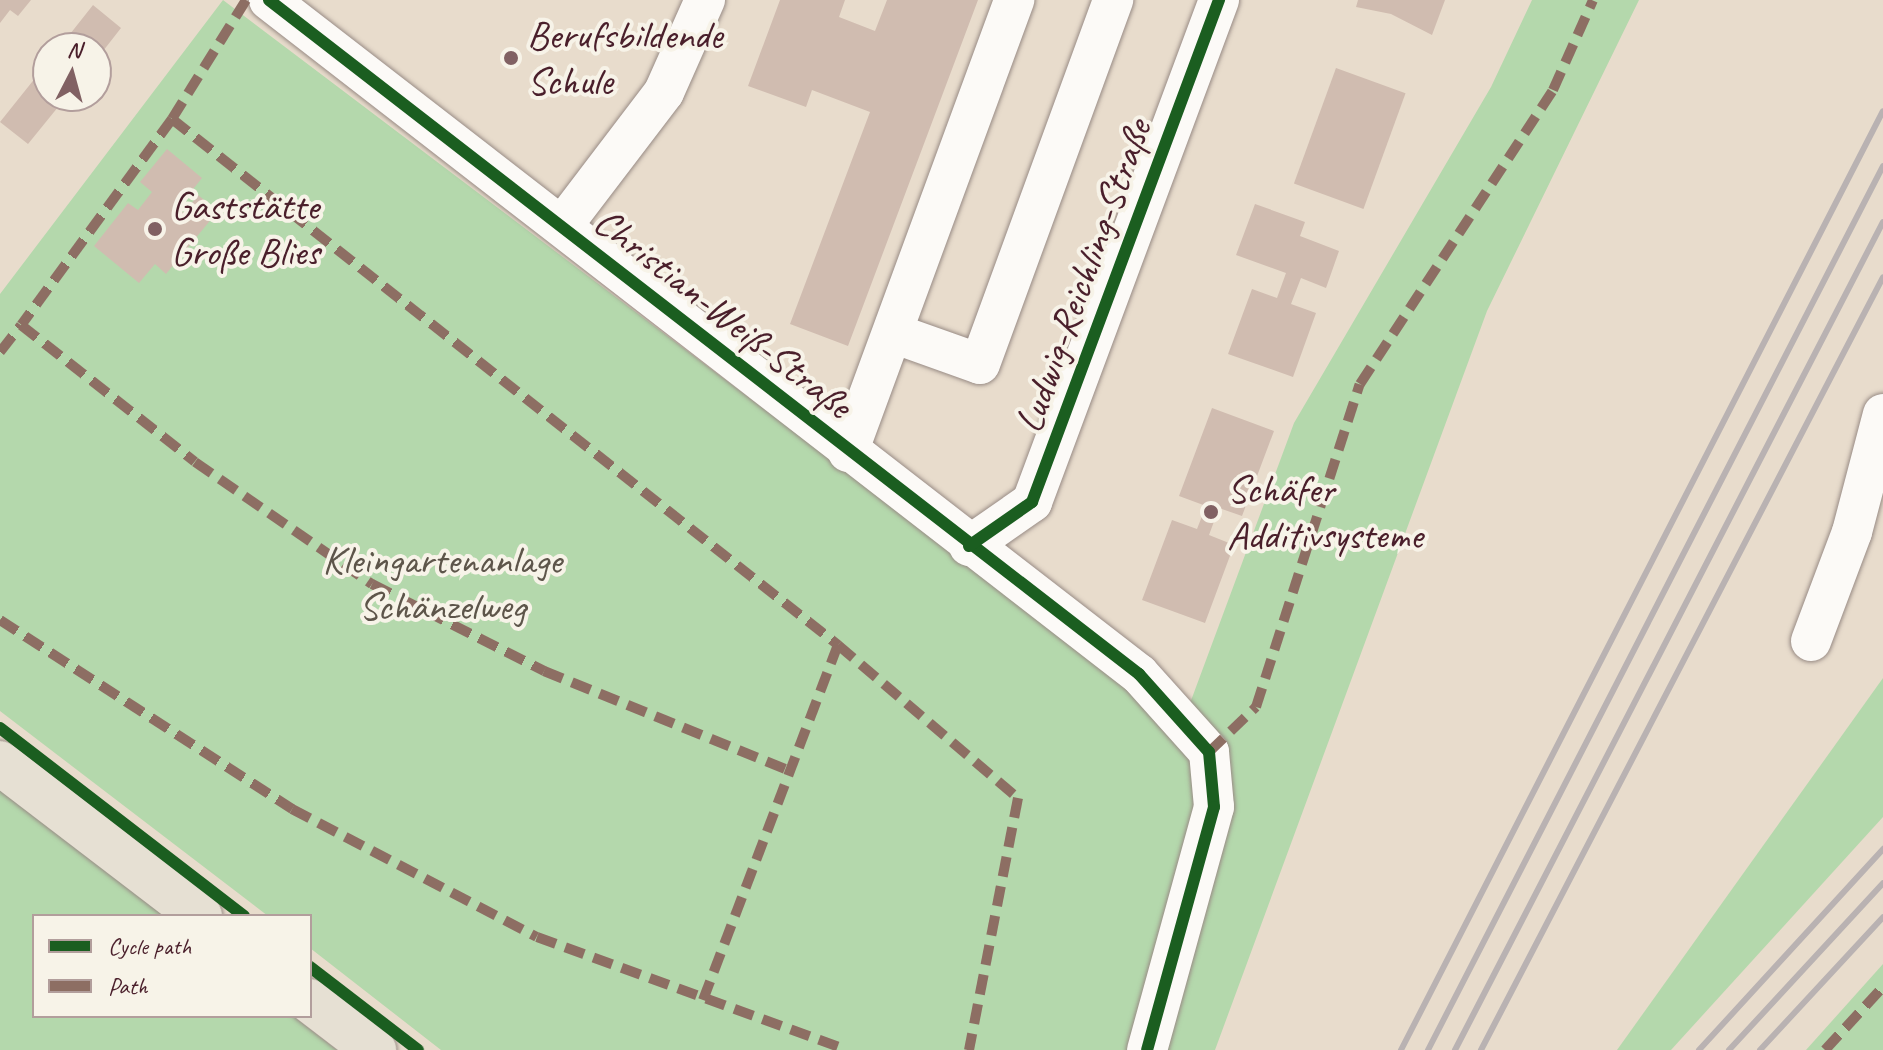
<!DOCTYPE html>
<html>
<head>
<meta charset="utf-8">
<style>
	body { margin:0 }
	#map { position:relative; width:1883px; height:1050px; overflow:hidden; background:#e8dccc; font-family:Caveat,sans-serif }
	div>[style] { position:absolute }
	.green>* { inset:0; background:#b4d8ac }
	.building>* { inset:0; background:#d0bcb0; transform-origin:0 0 }
	.roads { filter:drop-shadow(0 0 2px #988b85) drop-shadow(0 0 2px #988b85) }
	.minor>* { height:40px; margin:-20px; padding:0 20px; transform-origin:20px; border-radius:20px; background:#fcfaf7 }
	.major>* { height:44px; margin:-22px; padding:0 22px; transform-origin:22px; border-radius:22px; background:#e6e0d3 }
	.rail>* { height:6px; margin:-3px; padding:0 3px; transform-origin:3px; border-radius:3px; background:#b9b2b2 }
	.quiet>* { height:10px; margin-top:-5px; transform-origin:0; background:repeating-linear-gradient(90deg,#8d6e63 0 20px,transparent 0 30px) }
	.cycleway>* { height:12px; margin:-6px; padding:0 6px; transform-origin:6px; border-radius:6px; background:#1b5e20 }
	.dots>* { width:22px; height:22px; translate:-50% -50%; box-sizing:border-box; border:4px solid #f7f3e8; border-radius:50% }
	span { translate:-50% -50%; white-space:nowrap; text-align:center; line-height:1.15; -webkit-text-stroke:8px #f7f3e8; paint-order:stroke }
	.poi-label { font-size:40px; color:#4a1f2b }
	.left { translate:0 -50%; text-align:left }
	.street-label { font-size:40px; color:#4a1f2b }
	.park-label { font-size:40px; color:#5d554a }
	.legend { position:absolute; left:32px; top:914px; width:280px; height:104px; box-sizing:border-box; background:#f7f3e8; border:2px solid #b29e9c; margin:0; padding:10px 14px; list-style:none; font-size:24px; color:#4a1f2b }
	.legend li { display:flex; align-items:center; gap:16px; height:40px }
	.legend b { width:40px; border:2px solid #b29e9c }
	.north { position:absolute; left:32px; top:32px; width:80px; height:80px; box-sizing:border-box; background:#f7f3e8; border:2px solid #b29e9c; border-radius:50%; rotate:6deg; font-size:22px; font-weight:700; line-height:32px; text-align:center; color:#4a1f2b }
	.north::after { content:''; display:block; margin:auto; width:28px; height:36px; background:#816163; clip-path:polygon(50% 0,100% 100%,50% 72%,0 100%) }
</style>
</head>
<body>
<div id="map">
	<div class="green">
		<i style="clip-path:polygon(223px 0,1146px 698px,1186px 714px,1294px 423px,1491px 87px,1532px 0,1639px 0,1487px 311px,1215px 1050px,441px 1050px,310px 948px,310px 916px,268px 916px,0 711px,0 294px)"></i>
		<i style="clip-path:polygon(1883px 678px,1883px 817px,1671px 1050px,1617px 1050px)"></i>
		<i style="clip-path:polygon(0 787px,164px 916px,34px 916px,34px 1016px,293px 1016px,337px 1050px,0 1050px)"></i>
		<i style="clip-path:polygon(1883px 964px,1883px 1050px,1806px 1050px)"></i>
	</div>
	<div class="building">
		<i style="clip-path:polygon(0 0,31px 0,18px 16px,10px 10px,0 23px)"></i>
		<i style="clip-path:polygon(780px 0,845px 0,839px 17px,875px 31px,887px 0,978px 0,848px 346px,790px 324px,870px 112px,812px 90px,806px 107px,748px 86px)"></i>
		<i style="clip-path:polygon(1358px 0,1445px 0,1432px 35px,1391px 14px,1356px 7px)"></i>
		<i style="clip-path:polygon(93px 5px,121px 28px,96px 60px,96px 48px,59px 48px)"></i>
		<i style="clip-path:polygon(48px 62px,48px 96px,67px 96px,28px 144px,0 122px)"></i>
		<i style="left:1336px;top:68px;width:74px;height:123px;rotate:20deg"></i>
		<i style="clip-path:polygon(167px 149px,202px 178px,178px 208px,184px 213px,198px 195px,218px 211px,166px 274px,155px 264px,139px 283px,94px 246px,128px 203px,138px 210px,152px 192px,140px 182px)"></i>
		<i style="clip-path:polygon(1255px 204px,1305px 222px,1300px 236px,1339px 251px,1326px 288px,1301px 278px,1291px 304px,1316px 313px,1293px 377px,1228px 354px,1252px 289px,1277px 298px,1286px 273px,1236px 255px)"></i>
		<i style="clip-path:polygon(1212px 408px,1274px 431px,1242px 516px,1219px 508px,1209px 535px,1234px 545px,1205px 623px,1142px 600px,1172px 520px,1197px 529px,1206px 506px,1179px 496px)"></i>
	</div>
	<div class="roads">
		<div class="minor">
			<i style="left:269px;top:0;width:1101px;rotate:37.77deg"></i>
			<i style="left:1139px;top:674px;width:105px;rotate:48.1deg"></i>
			<i style="left:1209px;top:752px;width:55px;rotate:84.8deg"></i>
			<i style="left:1214px;top:807px;width:252px;rotate:105.4deg"></i>
			<i style="left:562px;top:226px;width:168px;rotate:-52.7deg"></i>
			<i style="left:664px;top:92px;width:101px;rotate:-66deg"></i>
			<i style="left:893px;top:333px;width:92px;rotate:19.6deg"></i>
			<i style="left:980px;top:364px;width:388px;rotate:-69.9deg"></i>
			<i style="left:848px;top:452px;width:482px;rotate:-69.8deg"></i>
			<i style="left:969px;top:546px;width:77px;rotate:-34.9deg"></i>
			<i style="left:1032px;top:502px;width:536px;rotate:-69.57deg"></i>
			<i style="left:1811px;top:641px;width:116px;rotate:-69.4deg"></i>
			<i style="left:1852px;top:532px;width:122px;rotate:-75.3deg"></i>
		</div>
		<div class="major">
			<i style="left:0;top:763px;width:252px;rotate:37.4deg"></i>
			<i style="left:310px;top:1001px;width:81px;rotate:37.4deg"></i>
		</div>
	</div>
	<div class="rail">
		<i style="left:1401px;top:1050px;width:1055px;rotate:-62.83deg"></i>
		<i style="left:1428px;top:1050px;width:994px;rotate:-62.76deg"></i>
		<i style="left:1455px;top:1050px;width:932px;rotate:-62.67deg"></i>
		<i style="left:1481px;top:1050px;width:871px;rotate:-62.52deg"></i>
		<i style="left:1699px;top:1050px;width:273px;rotate:-47.5deg"></i>
		<i style="left:1729px;top:1050px;width:227px;rotate:-47.3deg"></i>
		<i style="left:1760px;top:1050px;width:181px;rotate:-47.2deg"></i>
	</div>
	<div class="quiet">
		<i style="left:246px;top:0;width:140px;rotate:121.9deg"></i>
		<i style="left:172px;top:119px;width:255px;rotate:126.2deg"></i>
		<i style="left:21px;top:325px;width:221px;rotate:38.2deg"></i>
		<i style="left:195px;top:462px;width:215px;rotate:34.6deg"></i>
		<i style="left:372px;top:584px;width:193px;rotate:26.8deg"></i>
		<i style="left:544px;top:671px;width:266px;rotate:22.1deg"></i>
		<i style="left:172px;top:119px;width:849px;rotate:38.3deg"></i>
		<i style="left:838px;top:645px;width:236px;rotate:40.4deg"></i>
		<i style="left:1018px;top:798px;width:257px;rotate:101deg"></i>
		<i style="left:0;top:352px;width:34px;rotate:-52deg"></i>
		<i style="left:0;top:620px;width:348px;rotate:32.9deg"></i>
		<i style="left:292px;top:809px;width:276px;rotate:27.6deg"></i>
		<i style="left:537px;top:937px;width:330px;rotate:20deg"></i>
		<i style="left:1209px;top:752px;width:65px;rotate:-43.8deg"></i>
		<i style="left:1256px;top:707px;width:339px;rotate:-72.2deg"></i>
		<i style="left:1360px;top:384px;width:352px;rotate:-56.7deg"></i>
		<i style="left:1553px;top:90px;width:98px;rotate:-66deg"></i>
		<i style="left:703px;top:1000px;width:380px;rotate:-69.2deg"></i>
		<i style="left:1825px;top:1050px;width:86px;rotate:-47.4deg"></i>
	</div>
	<div class="cycleway">
		<i style="left:269px;top:0;width:1101px;rotate:37.77deg"></i>
		<i style="left:1139px;top:674px;width:105px;rotate:48.1deg"></i>
		<i style="left:1209px;top:752px;width:55px;rotate:84.8deg"></i>
		<i style="left:1214px;top:807px;width:252px;rotate:105.4deg"></i>
		<i style="left:969px;top:546px;width:77px;rotate:-34.9deg"></i>
		<i style="left:1032px;top:502px;width:536px;rotate:-69.57deg"></i>
		<i style="left:0;top:728px;width:308px;rotate:37.6deg"></i>
		<i style="left:310px;top:967px;width:136px;rotate:37.5deg"></i>
	</div>
	<div class="dots">
		<i style="left:511px;top:58px;background:#816163"></i>
		<i style="left:155px;top:229px;background:#816163"></i>
		<i style="left:1211px;top:512px;background:#816163"></i>
	</div>
	<div class="poi-label">
		<span class="left" style="left:527px;top:58px">Berufsbildende<br>Schule</span>
		<span class="left" style="left:171px;top:229px">Gaststätte<br>Große Blies</span>
		<span class="left" style="left:1227px;top:512px">Schäfer<br>Additivsysteme</span>
	</div>
	<div class="street-label">
		<span style="left:1083px;top:276px;rotate:-70deg">Ludwig-Reichling-Straße</span>
		<span style="left:723px;top:313px;rotate:38deg">Christian-Weiß-Straße</span>
	</div>
	<div class="park-label">
		<span style="left:442px;top:583px">Kleingartenanlage<br>Schänzelweg</span>
	</div>
	<ul class="legend">
	<li><b style="height:10px;background:#1b5e20"></b>Cycle path</li>
	<li><b style="height:10px;background:#8d6e63"></b>Path</li>
	</ul>
	<div class="north">N</div>
</div>
</body>
</html>
